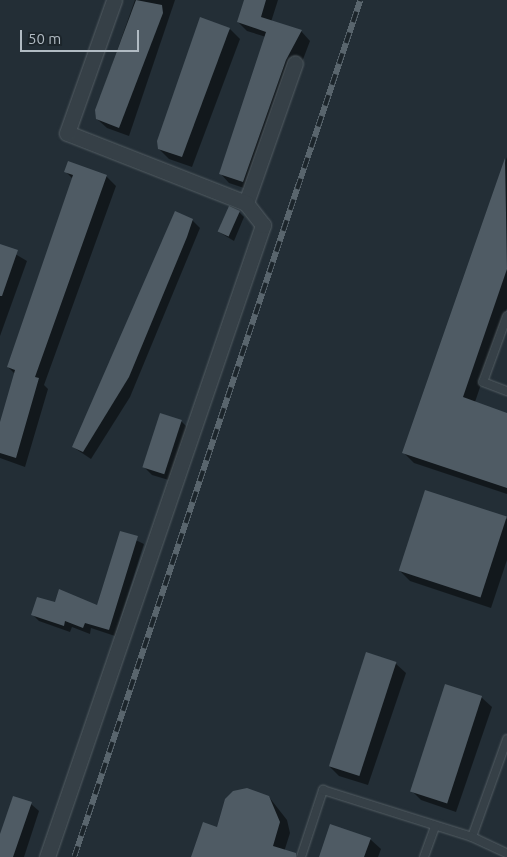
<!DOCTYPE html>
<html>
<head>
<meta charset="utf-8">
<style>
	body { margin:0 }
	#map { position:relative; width:507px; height:857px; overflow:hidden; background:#232e36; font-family:Ubuntu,sans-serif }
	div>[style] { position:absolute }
	.shadow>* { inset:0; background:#0007 }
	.building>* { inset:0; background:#4f5b64; transform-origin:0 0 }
	.roads { filter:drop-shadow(0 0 1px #545e64) drop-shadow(0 0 1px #545e64) }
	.lane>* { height:8px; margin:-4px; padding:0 4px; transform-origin:4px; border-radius:4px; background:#364047 }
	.street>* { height:15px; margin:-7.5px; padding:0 7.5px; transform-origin:7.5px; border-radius:7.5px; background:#364047 }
	.rail>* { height:5.5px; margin-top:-2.75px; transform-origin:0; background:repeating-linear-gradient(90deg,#1c252b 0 11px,#59656d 0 22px); box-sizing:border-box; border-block:1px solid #59656d }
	span { translate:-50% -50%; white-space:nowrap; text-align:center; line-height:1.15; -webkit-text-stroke:4px #1c252b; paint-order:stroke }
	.scale { position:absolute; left:20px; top:30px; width:119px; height:22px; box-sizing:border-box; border:2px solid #b1bbc3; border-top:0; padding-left:6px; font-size:15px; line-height:18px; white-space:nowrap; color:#b1bbc3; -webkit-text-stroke:4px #1c252b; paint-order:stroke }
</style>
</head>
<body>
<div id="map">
	<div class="shadow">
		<i style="clip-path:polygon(135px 0,175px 0,129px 136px,107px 128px,97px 119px,96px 110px)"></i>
		<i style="clip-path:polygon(245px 0,278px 0,271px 22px,301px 31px,310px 41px,253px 191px,229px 183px,220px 173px,266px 37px,247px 31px,238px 22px)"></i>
		<i style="clip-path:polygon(230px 29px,240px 39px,192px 167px,169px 159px,159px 149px)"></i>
		<i style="clip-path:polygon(507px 157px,507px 308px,475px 402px,507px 415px,507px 494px,414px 463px,404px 453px)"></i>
		<i style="clip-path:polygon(66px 172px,106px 176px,116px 186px,44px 385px,48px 389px,25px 467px,0 458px,0 426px,15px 374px,8px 367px,73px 179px)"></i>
		<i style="clip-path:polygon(239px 212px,244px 217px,234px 241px,219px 232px)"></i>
		<i style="clip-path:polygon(192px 220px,200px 228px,130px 397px,91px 459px,73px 447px)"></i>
		<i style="clip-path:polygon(0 245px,27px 261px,0 336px)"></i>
		<i style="clip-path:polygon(181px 421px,189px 429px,172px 481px,152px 475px,144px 467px)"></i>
		<i style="clip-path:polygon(426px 492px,507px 519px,507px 560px,491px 608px,410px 581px,400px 571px)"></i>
		<i style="clip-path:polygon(121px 533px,144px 544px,115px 636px,91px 628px,90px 634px,72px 627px,70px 632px,39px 621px,33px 615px,97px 607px)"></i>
		<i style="clip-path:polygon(395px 663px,406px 673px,368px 785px,339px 776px,329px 766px)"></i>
		<i style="clip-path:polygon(481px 697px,492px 707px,456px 812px,421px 800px,411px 790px)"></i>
		<i style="clip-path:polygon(269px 797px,287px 820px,290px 833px,284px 852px,289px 857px,193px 857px,218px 829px)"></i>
		<i style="clip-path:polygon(31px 804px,39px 811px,24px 857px,0 857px,0 838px)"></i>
		<i style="clip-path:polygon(370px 839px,381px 849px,378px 857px,320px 857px)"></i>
	</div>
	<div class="building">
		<i style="clip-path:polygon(136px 0,162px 5px,163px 13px,119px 128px,96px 119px,95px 110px)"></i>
		<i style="clip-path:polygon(244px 0,266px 0,261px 17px,302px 30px,286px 60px,243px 182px,219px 174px,266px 32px,237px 22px)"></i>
		<i style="clip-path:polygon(200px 17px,230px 28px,182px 157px,158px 149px,157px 141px)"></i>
		<i style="clip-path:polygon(505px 158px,507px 269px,463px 397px,507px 413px,507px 488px,402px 453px)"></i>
		<i style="clip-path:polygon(68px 161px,107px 175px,35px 377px,39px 378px,16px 458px,0 453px,0 422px,15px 370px,7px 367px,73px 175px,64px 172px)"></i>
		<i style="left:229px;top:206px;width:12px;height:28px;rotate:24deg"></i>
		<i style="clip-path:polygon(175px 211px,193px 219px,187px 237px,129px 377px,83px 452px,72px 447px)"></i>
		<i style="clip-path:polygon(0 244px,18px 250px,2px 296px,0 296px)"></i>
		<i style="left:160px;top:413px;width:23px;height:57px;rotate:18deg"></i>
		<i style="left:425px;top:490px;width:86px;height:85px;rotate:18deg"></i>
		<i style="clip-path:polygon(120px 531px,138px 536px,109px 630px,85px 623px,83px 628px,65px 621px,64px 626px,31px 615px,37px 597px,55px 602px,59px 589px,97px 605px)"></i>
		<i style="left:366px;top:652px;width:32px;height:120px;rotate:18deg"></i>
		<i style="left:445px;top:684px;width:39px;height:113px;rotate:18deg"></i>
		<i style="clip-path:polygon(247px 788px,269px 796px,280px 822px,273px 846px,296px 853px,296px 857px,191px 857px,203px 822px,217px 827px,225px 799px,233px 791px)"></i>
		<i style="clip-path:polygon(13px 796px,32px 802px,13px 857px,0 857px,0 834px)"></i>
		<i style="clip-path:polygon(330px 824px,371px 838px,364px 857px,319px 857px)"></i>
	</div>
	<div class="roads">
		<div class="lane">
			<i style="left:507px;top:316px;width:70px;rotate:110deg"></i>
			<i style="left:483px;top:382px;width:26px;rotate:21deg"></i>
			<i style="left:472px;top:837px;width:104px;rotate:-70.3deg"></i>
			<i style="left:301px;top:857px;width:71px;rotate:-71.8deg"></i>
			<i style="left:323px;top:790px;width:156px;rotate:17.5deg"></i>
			<i style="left:472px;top:837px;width:38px;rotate:25deg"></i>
			<i style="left:424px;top:857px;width:33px;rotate:-70deg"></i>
		</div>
		<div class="street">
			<i style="left:246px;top:203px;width:148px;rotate:-70.7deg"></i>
			<i style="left:47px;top:857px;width:668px;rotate:-71.13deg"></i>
			<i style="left:263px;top:225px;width:28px;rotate:-128deg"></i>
			<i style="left:246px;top:203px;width:192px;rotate:-158.6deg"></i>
			<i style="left:67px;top:133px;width:141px;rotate:-70.5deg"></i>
		</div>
	</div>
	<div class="rail">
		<i style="left:74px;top:857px;width:903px;rotate:-71.54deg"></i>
	</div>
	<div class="scale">50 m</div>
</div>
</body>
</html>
